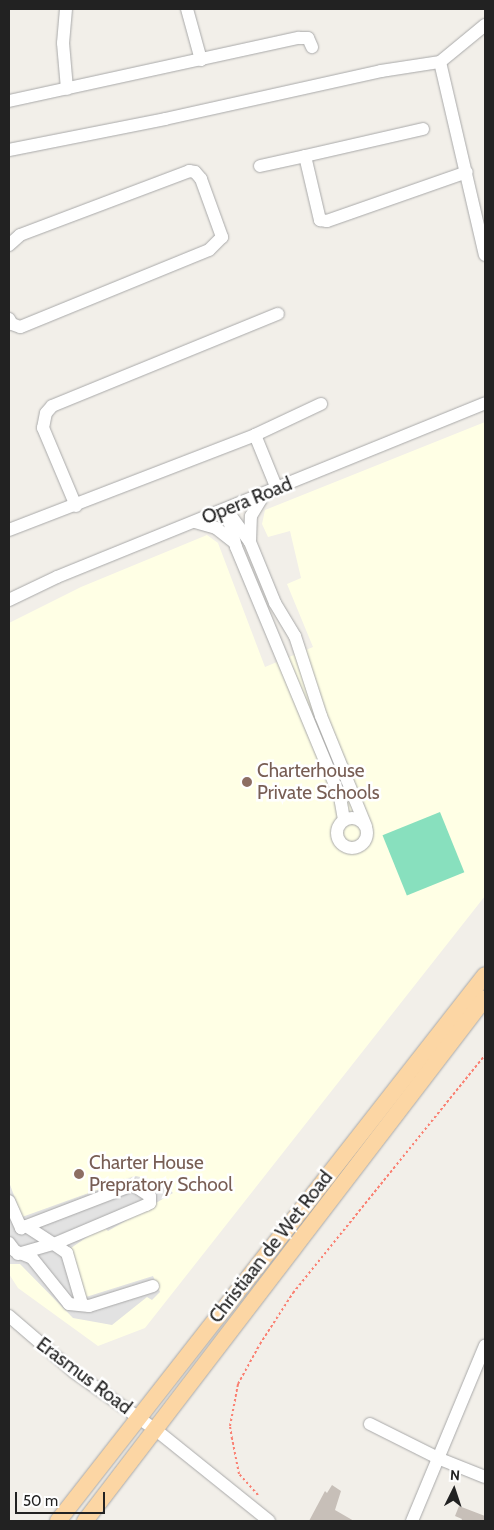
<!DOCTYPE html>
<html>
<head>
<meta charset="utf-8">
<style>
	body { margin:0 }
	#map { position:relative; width:494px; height:1530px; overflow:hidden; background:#f2efe9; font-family:Cabin,sans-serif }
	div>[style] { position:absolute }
	.education>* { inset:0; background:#ffffe5 }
	.pitch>* { inset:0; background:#88e0be; transform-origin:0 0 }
	.parking>* { inset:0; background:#e2e2e2 }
	.building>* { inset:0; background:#c7bfb8 }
	.path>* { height:2px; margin-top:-1px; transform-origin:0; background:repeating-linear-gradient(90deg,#fa8072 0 2.5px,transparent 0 5px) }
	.roads { filter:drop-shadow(0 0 1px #a9a9a9) drop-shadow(0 0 1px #a9a9a9) }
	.minor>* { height:12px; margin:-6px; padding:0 6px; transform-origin:6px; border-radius:6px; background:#fff }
	.minor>.ring { margin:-6px; padding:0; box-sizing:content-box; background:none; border:12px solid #fff; border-radius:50% }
	.major>* { height:16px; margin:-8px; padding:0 8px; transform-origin:8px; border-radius:8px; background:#fcd6a4 }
	.dots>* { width:14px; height:14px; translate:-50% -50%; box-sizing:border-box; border:2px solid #fff; border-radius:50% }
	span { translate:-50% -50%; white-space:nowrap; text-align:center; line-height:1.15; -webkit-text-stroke:5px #fff; paint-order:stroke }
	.street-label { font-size:19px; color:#222 }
	.education-label { font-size:19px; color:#785e54 }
	.left { translate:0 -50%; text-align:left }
	.frame { position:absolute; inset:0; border:10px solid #222; pointer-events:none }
	.north { position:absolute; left:429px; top:1465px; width:50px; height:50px; -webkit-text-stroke:4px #fff; paint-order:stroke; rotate:4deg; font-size:14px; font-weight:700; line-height:20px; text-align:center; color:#222 }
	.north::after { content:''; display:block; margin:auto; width:18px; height:22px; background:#222; clip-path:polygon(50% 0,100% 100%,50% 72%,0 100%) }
	.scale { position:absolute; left:15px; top:1492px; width:90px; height:22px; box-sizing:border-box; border:2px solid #222; border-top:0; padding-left:6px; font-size:15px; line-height:18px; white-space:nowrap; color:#222; -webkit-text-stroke:4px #fff; paint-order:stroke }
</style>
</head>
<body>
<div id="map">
	<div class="education">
		<i style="clip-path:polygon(485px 422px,485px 896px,145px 1328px,98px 1346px,18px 1288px,9px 1274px,9px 623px,81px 587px,207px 535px,218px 543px,265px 667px,313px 647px,287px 584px,301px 578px,290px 531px,268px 537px,262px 524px,265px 510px)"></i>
	</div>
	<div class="pitch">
		<i style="left:440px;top:812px;width:65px;height:62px;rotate:68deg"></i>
	</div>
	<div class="parking">
		<i style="clip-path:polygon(136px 1176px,162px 1182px,173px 1193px,108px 1231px,103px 1226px,71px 1248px,86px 1297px,153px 1276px,160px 1292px,152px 1300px,147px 1297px,112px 1325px,73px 1318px,20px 1264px,9px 1264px,9px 1182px,22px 1217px)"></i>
	</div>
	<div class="building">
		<i style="clip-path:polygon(332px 1485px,341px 1491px,335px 1510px,354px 1521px,309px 1521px,325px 1491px,327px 1493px)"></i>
		<i style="clip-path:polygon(459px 1506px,485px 1516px,485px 1521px,461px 1521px,462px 1519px,455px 1516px)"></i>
	</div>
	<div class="path">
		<i style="left:258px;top:1495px;width:28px;rotate:-132deg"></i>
		<i style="left:239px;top:1474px;width:36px;rotate:-101deg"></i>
		<i style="left:232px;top:1439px;width:13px;rotate:-99deg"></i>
		<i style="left:230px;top:1426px;width:43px;rotate:-79.2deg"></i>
		<i style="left:238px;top:1384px;width:46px;rotate:-61.2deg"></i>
		<i style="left:260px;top:1344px;width:61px;rotate:-57.1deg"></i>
		<i style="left:293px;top:1293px;width:306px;rotate:-51.1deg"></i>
	</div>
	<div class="roads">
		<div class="minor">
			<i style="left:66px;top:9px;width:34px;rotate:95deg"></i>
			<i style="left:63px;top:43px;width:46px;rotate:85deg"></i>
			<i style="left:187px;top:9px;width:53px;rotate:74.6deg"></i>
			<i style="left:485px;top:25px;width:58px;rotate:140.6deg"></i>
			<i style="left:440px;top:62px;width:198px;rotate:76.9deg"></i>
			<i style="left:9px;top:101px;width:297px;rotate:-12.3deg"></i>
			<i style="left:299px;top:38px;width:9px"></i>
			<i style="left:308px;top:38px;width:10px;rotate:66deg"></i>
			<i style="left:423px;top:129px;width:121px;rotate:167.1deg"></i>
			<i style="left:305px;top:156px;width:66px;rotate:76.8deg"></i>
			<i style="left:320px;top:220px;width:7px;rotate:8deg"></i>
			<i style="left:327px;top:221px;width:148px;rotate:-19.3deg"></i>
			<i style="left:9px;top:150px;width:159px;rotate:-11.2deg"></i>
			<i style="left:165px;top:119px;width:221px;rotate:-12.5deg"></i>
			<i style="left:381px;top:71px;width:60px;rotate:-8.7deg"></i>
			<i style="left:260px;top:166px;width:46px;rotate:-12.5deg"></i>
			<i style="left:9px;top:245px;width:15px;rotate:-42deg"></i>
			<i style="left:20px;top:235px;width:181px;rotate:-20.7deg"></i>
			<i style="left:189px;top:171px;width:6px;rotate:9deg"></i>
			<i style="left:195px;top:172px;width:9px;rotate:49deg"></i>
			<i style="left:201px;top:179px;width:62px;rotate:70.1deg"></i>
			<i style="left:222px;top:237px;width:18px;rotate:135deg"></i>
			<i style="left:209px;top:250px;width:204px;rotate:157.8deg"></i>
			<i style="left:20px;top:327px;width:9px;rotate:-159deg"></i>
			<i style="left:12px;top:324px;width:6px;rotate:-121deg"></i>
			<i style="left:255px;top:435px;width:58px;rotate:67.8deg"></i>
			<i style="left:76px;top:506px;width:85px;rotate:-112.9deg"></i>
			<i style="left:43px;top:428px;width:15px;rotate:-79deg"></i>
			<i style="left:46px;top:413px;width:9px;rotate:-49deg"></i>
			<i style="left:52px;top:406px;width:244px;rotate:-22.2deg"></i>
			<i style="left:226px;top:509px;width:41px;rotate:54deg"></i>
			<i style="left:250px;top:542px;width:66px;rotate:67.7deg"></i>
			<i style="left:275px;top:603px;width:39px;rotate:59deg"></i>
			<i style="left:295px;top:636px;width:84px;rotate:72deg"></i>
			<i style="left:321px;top:716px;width:119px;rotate:67.8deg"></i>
			<i style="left:228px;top:517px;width:31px;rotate:75deg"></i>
			<i style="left:236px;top:547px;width:271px;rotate:67.4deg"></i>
			<i style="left:340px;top:797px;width:23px;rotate:80deg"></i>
			<i style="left:195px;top:522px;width:22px;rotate:16deg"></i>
			<i style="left:216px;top:528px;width:23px;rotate:38deg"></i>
			<i style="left:9px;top:530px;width:264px;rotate:-21.1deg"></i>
			<i style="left:255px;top:435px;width:73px;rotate:-25.2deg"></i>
			<i style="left:250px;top:542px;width:26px;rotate:-88deg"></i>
			<i style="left:251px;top:516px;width:26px;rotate:-59deg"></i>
			<i style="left:9px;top:600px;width:53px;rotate:-25.6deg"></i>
			<i style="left:57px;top:577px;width:462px;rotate:-22.1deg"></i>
			<i class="ring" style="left:337px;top:818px;width:18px;height:18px"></i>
			<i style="left:9px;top:1201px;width:30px;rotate:66deg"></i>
			<i style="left:21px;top:1228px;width:120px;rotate:-21deg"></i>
			<i style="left:133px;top:1185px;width:20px;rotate:33deg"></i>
			<i style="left:150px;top:1196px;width:7px;rotate:90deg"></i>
			<i style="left:150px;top:1203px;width:4px;rotate:153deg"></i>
			<i style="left:146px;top:1205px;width:100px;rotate:157deg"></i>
			<i style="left:54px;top:1244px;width:16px;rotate:35deg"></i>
			<i style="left:67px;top:1253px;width:53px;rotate:73.6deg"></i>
			<i style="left:26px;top:1226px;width:33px;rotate:33deg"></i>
			<i style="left:9px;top:1243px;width:10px;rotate:53deg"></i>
			<i style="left:15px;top:1251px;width:18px;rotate:22deg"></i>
			<i style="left:32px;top:1258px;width:59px;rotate:51.2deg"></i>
			<i style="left:69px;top:1304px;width:20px;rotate:6deg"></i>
			<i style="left:89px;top:1306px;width:67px;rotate:-17.4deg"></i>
			<i style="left:18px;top:1254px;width:37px;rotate:-16deg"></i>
			<i style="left:9px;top:1316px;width:86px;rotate:40.7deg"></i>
			<i style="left:74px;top:1372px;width:100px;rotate:35.3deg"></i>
			<i style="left:156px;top:1430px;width:145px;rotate:38.8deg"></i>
			<i style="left:370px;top:1424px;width:78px;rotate:26.6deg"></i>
			<i style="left:440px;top:1459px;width:48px;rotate:21.8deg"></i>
			<i style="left:412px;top:1521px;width:190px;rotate:-67.4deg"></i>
		</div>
		<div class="major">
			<i style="left:58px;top:1521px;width:693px;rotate:-51.97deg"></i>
			<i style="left:85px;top:1521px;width:658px;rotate:-52.59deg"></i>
		</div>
	</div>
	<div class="dots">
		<i style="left:247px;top:782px;background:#8d6e63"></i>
		<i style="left:79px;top:1174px;background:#8d6e63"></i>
	</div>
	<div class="street-label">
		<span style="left:247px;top:501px;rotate:-22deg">Opera Road</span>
		<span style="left:271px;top:1247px;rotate:-52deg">Christiaan de Wet Road</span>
		<span style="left:84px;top:1376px;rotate:37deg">Erasmus Road</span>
	</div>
	<div class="education-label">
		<span class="left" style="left:257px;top:782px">Charterhouse<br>Private Schools</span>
		<span class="left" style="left:89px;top:1174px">Charter House<br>Prepratory School</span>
	</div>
	<div class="frame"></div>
	<div class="north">N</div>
	<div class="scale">50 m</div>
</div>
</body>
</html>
